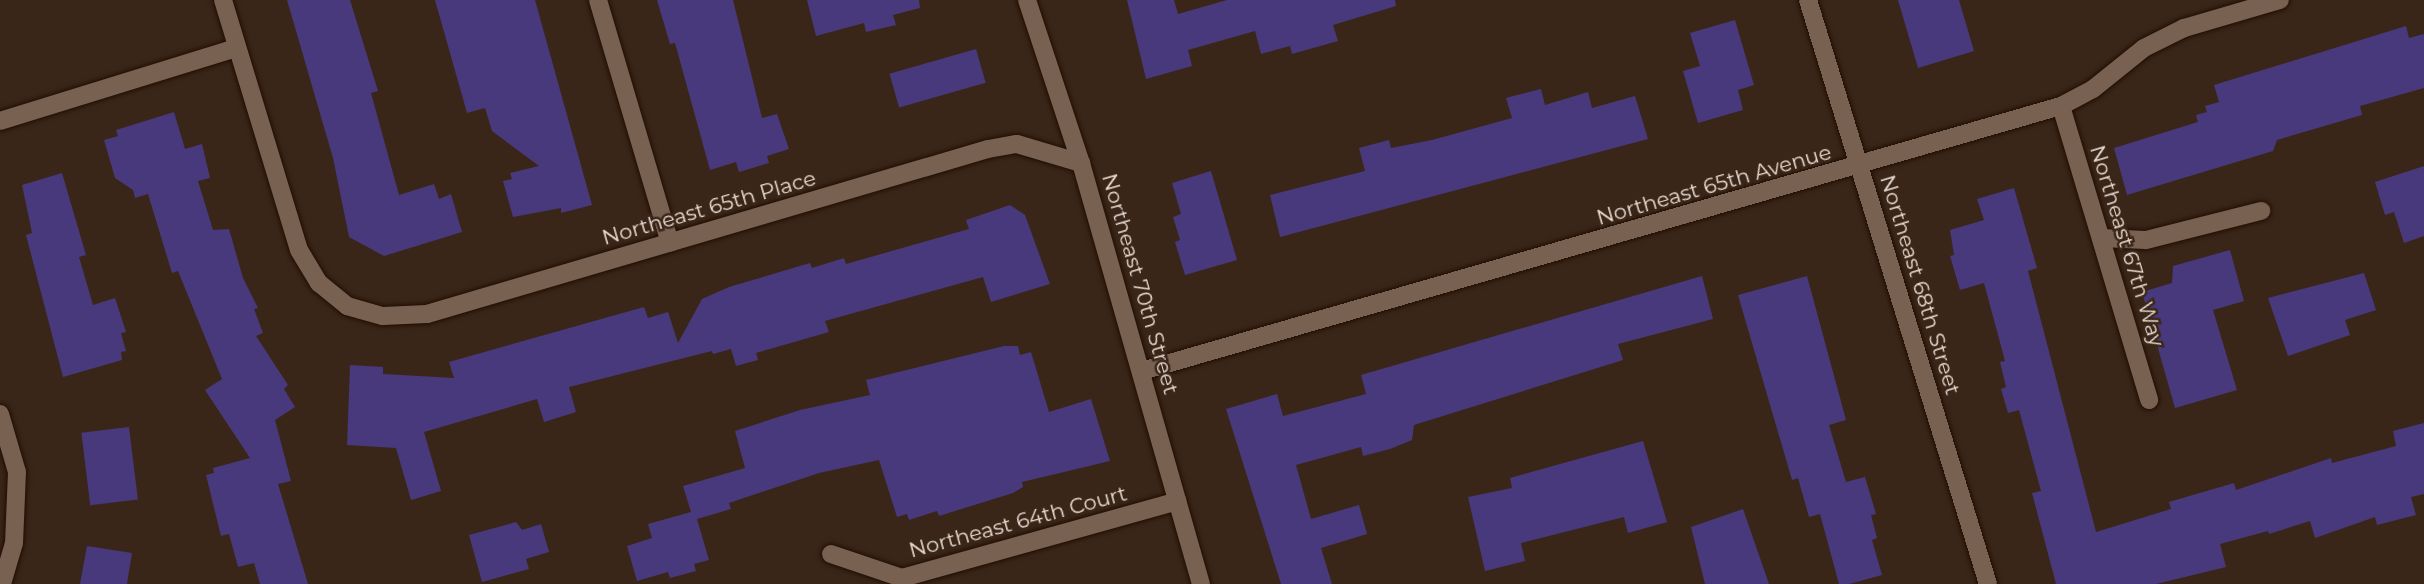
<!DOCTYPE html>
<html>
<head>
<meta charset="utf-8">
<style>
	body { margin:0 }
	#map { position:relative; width:2424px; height:584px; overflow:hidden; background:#3a2618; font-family:Montserrat,sans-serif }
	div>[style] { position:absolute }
	.building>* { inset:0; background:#47397c; transform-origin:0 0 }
	.roads { filter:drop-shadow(0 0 2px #200e03) drop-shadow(0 0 2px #200e03) }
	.minor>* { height:18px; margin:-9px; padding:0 9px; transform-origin:9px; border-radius:9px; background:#796152 }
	span { translate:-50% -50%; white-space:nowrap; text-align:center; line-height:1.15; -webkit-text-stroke:5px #3a2618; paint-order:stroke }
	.street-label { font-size:21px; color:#e9dbd3 }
</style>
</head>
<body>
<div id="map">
	<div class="building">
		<i style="clip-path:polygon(287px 0,350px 0,378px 91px,371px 93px,399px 195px,434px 184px,439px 199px,451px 194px,462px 232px,384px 256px,349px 237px,333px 158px)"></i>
		<i style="clip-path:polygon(435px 0,535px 0,592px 205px,561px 213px,561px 208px,513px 217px,503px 181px,512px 179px,510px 173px,539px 166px,492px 131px,485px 108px,467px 113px)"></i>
		<i style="clip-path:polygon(657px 0,733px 0,762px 118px,777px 114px,789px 149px,767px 156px,769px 163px,739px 172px,736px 162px,710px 170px,675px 43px,670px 44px)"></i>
		<i style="clip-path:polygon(807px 0,919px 0,920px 8px,893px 15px,896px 25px,866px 32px,864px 23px,816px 36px)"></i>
		<i style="clip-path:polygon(1127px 0,1174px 0,1178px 14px,1227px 0,1395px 0,1396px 6px,1333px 25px,1338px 41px,1292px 54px,1290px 46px,1261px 54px,1255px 31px,1188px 50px,1192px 66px,1146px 79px)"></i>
		<i style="clip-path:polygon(1898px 0,1959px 0,1974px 51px,1918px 68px)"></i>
		<i style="clip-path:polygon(1735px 20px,1754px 85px,1738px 90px,1743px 110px,1698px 123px,1683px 71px,1700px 66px,1690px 33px)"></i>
		<i style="clip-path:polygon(2406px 26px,2409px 38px,2424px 34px,2424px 88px,2360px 106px,2362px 115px,2277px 140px,2273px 151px,2127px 195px,2114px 148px,2198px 122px,2196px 115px,2207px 112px,2205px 106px,2219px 102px,2214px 85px)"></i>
		<i style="left:976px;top:49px;width:35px;height:90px;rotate:74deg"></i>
		<i style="clip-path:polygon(1541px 89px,1545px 105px,1588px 92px,1592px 108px,1635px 96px,1648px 139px,1280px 237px,1270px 195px,1365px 171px,1359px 148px,1389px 140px,1391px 148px,1432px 140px,1512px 118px,1506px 98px)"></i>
		<i style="clip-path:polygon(174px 112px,185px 149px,202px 144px,210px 178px,198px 181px,213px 230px,229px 229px,243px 278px,258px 308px,254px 309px,263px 333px,256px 336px,288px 385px,284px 389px,295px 407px,275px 420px,291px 481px,278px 484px,308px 584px,260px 584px,254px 563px,238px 567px,229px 534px,221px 536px,206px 475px,214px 473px,213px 468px,250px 458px,205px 390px,222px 379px,178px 271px,172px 273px,148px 194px,135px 198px,133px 190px,115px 178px,104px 140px,118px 136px,116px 130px)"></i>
		<i style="clip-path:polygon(2424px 166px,2424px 236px,2404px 243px,2394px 212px,2385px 215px,2375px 182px)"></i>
		<i style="clip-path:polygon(1211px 171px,1237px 260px,1185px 275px,1175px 242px,1180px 240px,1173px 217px,1181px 214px,1172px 183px)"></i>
		<i style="clip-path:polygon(62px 173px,86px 255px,79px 257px,93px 305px,115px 298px,126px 332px,121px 333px,126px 351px,121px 352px,122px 360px,63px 377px,26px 235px,32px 233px,22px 185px)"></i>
		<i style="clip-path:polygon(2014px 188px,2037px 268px,2028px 271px,2096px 532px,2171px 509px,2169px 502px,2234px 483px,2236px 490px,2331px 458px,2332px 463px,2396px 446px,2393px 431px,2424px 423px,2424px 494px,2411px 497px,2416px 515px,2377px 525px,2375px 517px,2315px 538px,2310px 521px,2269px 534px,2268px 531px,2220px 544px,2226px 567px,2156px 584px,2056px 584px,2032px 493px,2041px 491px,2019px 410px,2008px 413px,2001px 389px,2006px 387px,2000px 362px,2005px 361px,1984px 283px,1960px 290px,1950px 256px,1954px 255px,1950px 230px,1984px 220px,1977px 199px)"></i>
		<i style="clip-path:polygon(1010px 205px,1025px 215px,1050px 284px,991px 302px,983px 277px,825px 321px,829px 332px,756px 353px,758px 360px,736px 366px,731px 349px,713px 354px,712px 351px,569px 387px,576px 412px,544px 422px,537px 399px,424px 432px,441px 491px,411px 500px,396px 448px,347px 445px,350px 365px,383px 367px,383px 374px,454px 378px,449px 362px,644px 307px,648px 318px,668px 312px,678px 343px,702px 299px,729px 287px,810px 263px,812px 268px,844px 258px,846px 264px,969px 229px,966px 220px)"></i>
		<i style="clip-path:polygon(2230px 250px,2244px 301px,2213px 310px,2237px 390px,2175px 408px,2142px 292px,2172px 283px,2173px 266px)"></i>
		<i style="clip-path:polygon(2364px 273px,2376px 310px,2345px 320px,2350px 335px,2288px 356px,2268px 298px)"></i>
		<i style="clip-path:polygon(1702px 276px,1713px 319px,1618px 344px,1623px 360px,1414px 425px,1412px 440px,1390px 449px,1363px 456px,1361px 447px,1296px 465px,1311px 519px,1359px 505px,1367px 534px,1321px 548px,1332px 584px,1281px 584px,1226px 409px,1277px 394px,1283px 416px,1366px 394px,1361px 375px)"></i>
		<i style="clip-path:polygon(1807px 276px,1846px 420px,1829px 425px,1846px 482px,1865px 477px,1876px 514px,1871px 515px,1877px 538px,1872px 540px,1882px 575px,1849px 584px,1839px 584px,1820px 514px,1809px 517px,1798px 478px,1792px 480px,1738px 295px)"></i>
		<i style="clip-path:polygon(1004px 346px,1018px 346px,1020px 355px,1031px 352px,1049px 412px,1091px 399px,1110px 461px,1022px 482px,1023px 487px,1013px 493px,939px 516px,937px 511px,909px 520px,907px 514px,897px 517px,879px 460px,819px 473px,729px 503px,731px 509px,697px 519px,709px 560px,694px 564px,696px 571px,670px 578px,668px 572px,637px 581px,627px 546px,652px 538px,648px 524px,691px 512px,683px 486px,745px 468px,735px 431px,800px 410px,870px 395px,866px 380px)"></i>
		<i style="left:129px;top:427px;width:73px;height:48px;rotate:83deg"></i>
		<i style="clip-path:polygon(1643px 441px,1667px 522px,1628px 533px,1624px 517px,1521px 543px,1525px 561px,1485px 571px,1468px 497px,1512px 488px,1510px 478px)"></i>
		<i style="clip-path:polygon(1743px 509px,1769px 584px,1705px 584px,1691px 527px)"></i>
		<i style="clip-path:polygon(516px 522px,522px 530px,541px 524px,549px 552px,526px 559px,529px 569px,482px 582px,469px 535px)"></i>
		<i style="clip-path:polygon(87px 546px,132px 553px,127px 584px,80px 584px)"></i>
	</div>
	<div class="roads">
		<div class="minor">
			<i style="left:223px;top:0;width:261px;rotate:73.1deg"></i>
			<i style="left:299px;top:250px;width:39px;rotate:59deg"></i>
			<i style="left:319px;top:283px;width:36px;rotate:39deg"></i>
			<i style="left:347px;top:306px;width:37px;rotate:16deg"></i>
			<i style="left:383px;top:316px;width:44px;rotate:-2.6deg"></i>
			<i style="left:427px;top:314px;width:585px;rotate:-16.39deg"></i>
			<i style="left:988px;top:149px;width:29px;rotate:-10deg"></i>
			<i style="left:1017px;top:144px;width:67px;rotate:16.5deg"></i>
			<i style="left:598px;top:0;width:253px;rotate:73.5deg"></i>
			<i style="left:1027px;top:0;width:172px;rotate:71.7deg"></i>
			<i style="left:1081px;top:163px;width:438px;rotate:74.1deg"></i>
			<i style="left:1808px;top:0;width:611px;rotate:72.87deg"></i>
			<i style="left:2061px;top:106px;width:307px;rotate:73.3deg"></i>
			<i style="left:0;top:121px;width:247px;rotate:-17.2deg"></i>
			<i style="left:2101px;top:238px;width:45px;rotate:2.5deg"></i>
			<i style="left:2146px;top:240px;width:119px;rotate:-14.2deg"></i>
			<i style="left:1142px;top:371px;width:956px;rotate:-16.09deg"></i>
			<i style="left:2061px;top:106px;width:36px;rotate:-28deg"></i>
			<i style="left:2093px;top:89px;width:65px;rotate:-38.8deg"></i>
			<i style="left:2144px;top:48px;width:45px;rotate:-26.6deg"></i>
			<i style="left:2184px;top:28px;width:100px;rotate:-16.3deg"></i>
			<i style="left:0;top:414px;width:60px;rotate:73.7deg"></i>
			<i style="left:17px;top:472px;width:71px;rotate:92.4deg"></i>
			<i style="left:14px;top:543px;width:43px;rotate:106.3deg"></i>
			<i style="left:831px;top:554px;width:75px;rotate:18.7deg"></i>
			<i style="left:902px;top:578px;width:286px;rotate:-15.6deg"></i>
		</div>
	</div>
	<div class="street-label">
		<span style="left:1714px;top:185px;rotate:-16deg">Northeast 65th Avenue</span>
		<span style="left:709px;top:208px;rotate:-16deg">Northeast 65th Place</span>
		<span style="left:2127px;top:246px;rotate:73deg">Northeast 67th Way</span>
		<span style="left:1140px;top:284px;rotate:74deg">Northeast 70th Street</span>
		<span style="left:1920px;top:285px;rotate:73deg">Northeast 68th Street</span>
		<span style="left:1018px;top:522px;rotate:-15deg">Northeast 64th Court</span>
	</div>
</div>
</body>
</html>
